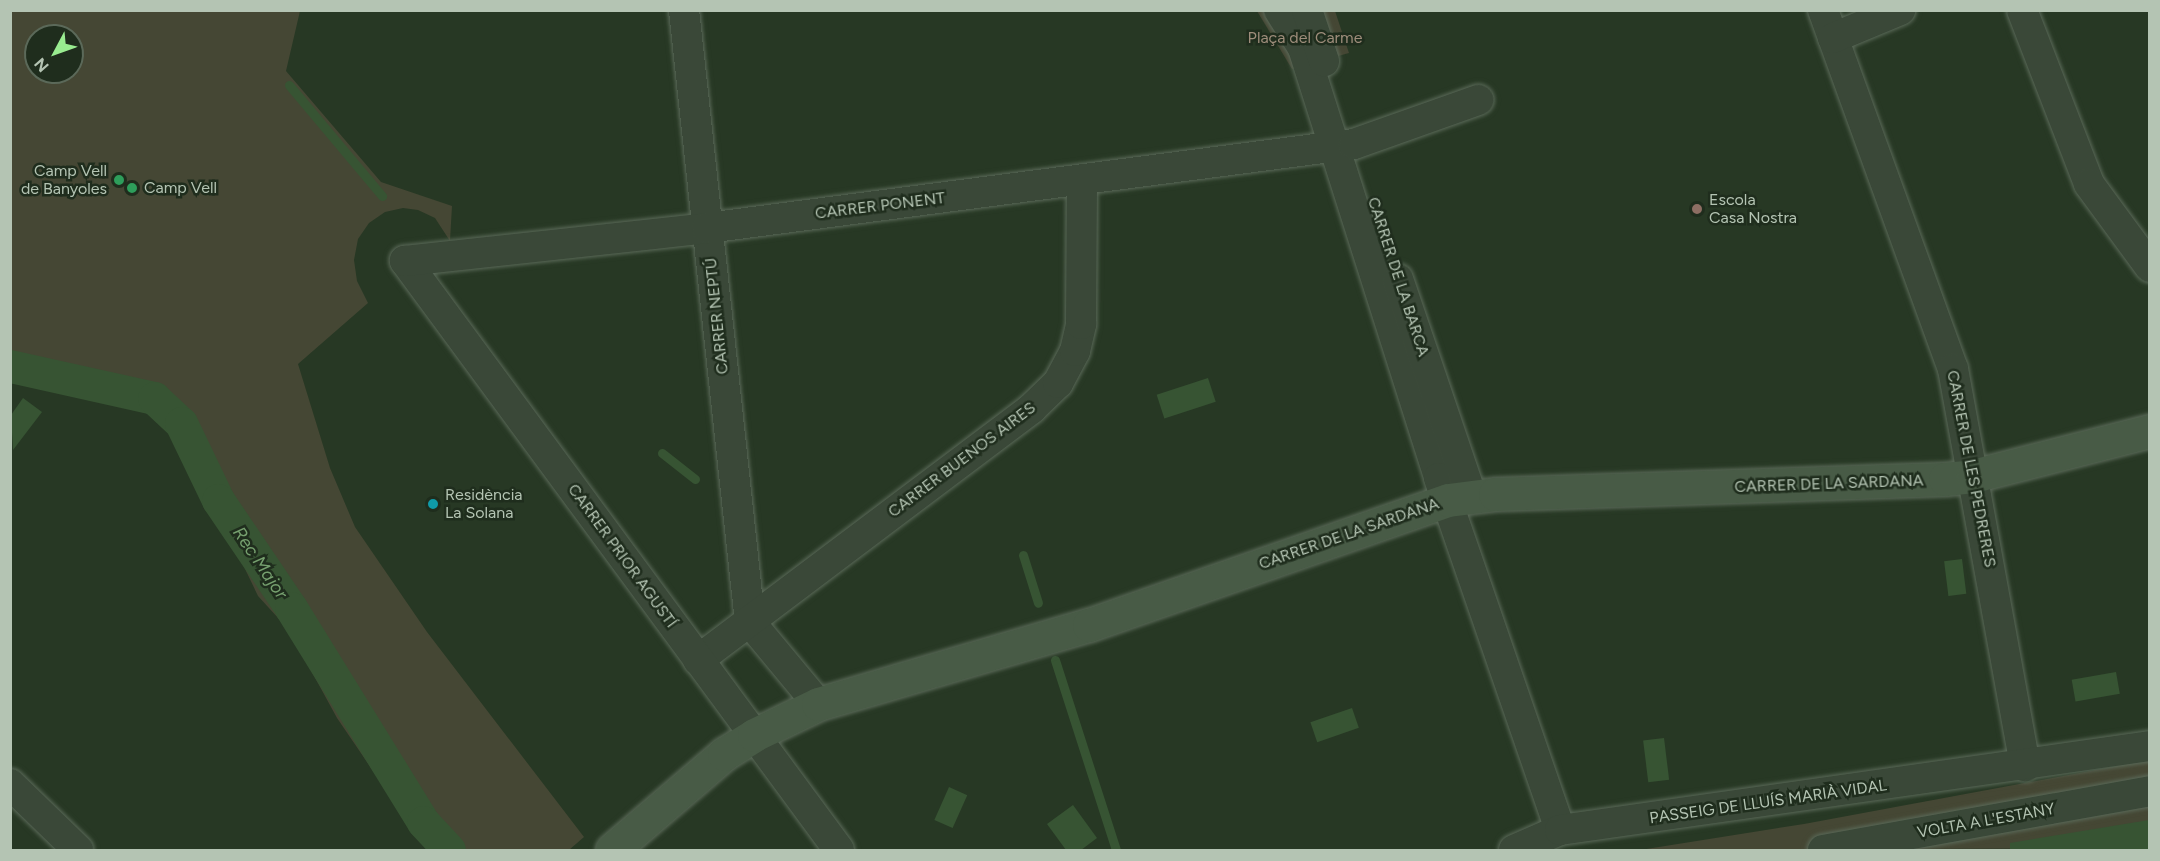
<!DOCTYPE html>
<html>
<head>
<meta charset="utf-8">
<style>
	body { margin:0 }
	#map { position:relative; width:2160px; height:861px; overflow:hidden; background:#273824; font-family:Figtree,sans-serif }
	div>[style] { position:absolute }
	.green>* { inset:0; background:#454734 }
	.water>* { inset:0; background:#375433; transform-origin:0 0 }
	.stream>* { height:9px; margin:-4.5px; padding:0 4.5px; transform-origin:4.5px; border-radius:4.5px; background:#375433 }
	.canal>* { height:33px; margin:-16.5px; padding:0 16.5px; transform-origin:16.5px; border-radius:16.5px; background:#375433 }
	.roads { filter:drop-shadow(0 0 2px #5a6958) drop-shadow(0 0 2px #5a6958) }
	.street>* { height:30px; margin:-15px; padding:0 15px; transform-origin:15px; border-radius:15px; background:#3a4838 }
	.secondary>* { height:33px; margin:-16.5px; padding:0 16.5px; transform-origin:16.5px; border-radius:16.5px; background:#485b46 }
	.dots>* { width:16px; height:16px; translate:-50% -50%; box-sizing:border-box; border:3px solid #1f2d1d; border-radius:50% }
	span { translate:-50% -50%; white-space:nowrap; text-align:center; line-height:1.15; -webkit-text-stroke:5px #1f2d1d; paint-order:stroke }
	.park-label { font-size:16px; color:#9e8d7b }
	.poi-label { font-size:16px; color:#b4c4b3 }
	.right { translate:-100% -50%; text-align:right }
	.left { translate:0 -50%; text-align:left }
	.street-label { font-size:16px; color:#b4c4b3 }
	.water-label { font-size:18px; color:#76a06f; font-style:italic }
	.frame { position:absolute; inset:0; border:12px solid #b4c4b3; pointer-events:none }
	.north { position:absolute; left:24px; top:24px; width:60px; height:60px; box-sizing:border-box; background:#1f2d1d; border:2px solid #5b6959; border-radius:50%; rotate:229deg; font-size:16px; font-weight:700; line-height:24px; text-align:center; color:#b4c4b3 }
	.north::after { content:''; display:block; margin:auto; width:21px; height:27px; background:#99ec90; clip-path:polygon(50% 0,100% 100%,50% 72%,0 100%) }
</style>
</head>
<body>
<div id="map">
	<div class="green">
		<i style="clip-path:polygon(evenodd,10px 11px,300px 11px,286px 71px,381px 182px,452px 206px,450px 241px,435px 218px,418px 210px,403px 208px,385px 212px,369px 223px,358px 239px,354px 260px,357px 281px,368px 303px,298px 364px,330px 468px,355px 527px,427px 632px,584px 837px,569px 850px,427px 850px,337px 718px,289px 630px,258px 596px,185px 444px,145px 407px,11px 381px,10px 11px,36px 36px,72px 36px,72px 72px,36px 72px,36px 36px)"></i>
		<i style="clip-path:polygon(1257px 11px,1335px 11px,1349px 53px,1292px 69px)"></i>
		<i style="clip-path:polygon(2149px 760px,2149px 848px,1640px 850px,1804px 824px)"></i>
	</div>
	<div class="water">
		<i style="left:1208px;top:378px;width:25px;height:54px;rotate:72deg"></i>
		<i style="clip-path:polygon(23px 398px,42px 412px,13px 450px,11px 415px)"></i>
		<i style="left:1962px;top:559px;width:35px;height:18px;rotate:83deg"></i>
		<i style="left:2116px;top:672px;width:22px;height:45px;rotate:80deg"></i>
		<i style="left:1352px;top:708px;width:21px;height:44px;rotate:71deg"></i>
		<i style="left:1664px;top:738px;width:42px;height:21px;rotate:83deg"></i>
		<i style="left:949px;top:787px;width:20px;height:36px;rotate:24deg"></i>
		<i style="clip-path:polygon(1073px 805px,1097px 838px,1081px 850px,1066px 850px,1047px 824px)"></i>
		<i style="clip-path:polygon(2149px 820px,2149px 850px,2010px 850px,2010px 843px)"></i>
	</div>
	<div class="stream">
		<i style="left:289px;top:85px;width:145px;rotate:50deg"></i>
		<i style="left:662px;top:453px;width:42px;rotate:38.2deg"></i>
		<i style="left:1023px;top:555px;width:50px;rotate:72.6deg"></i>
		<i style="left:1055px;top:660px;width:200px;rotate:72.2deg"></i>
	</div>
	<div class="canal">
		<i style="left:10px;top:366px;width:148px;rotate:12.5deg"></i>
		<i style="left:154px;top:398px;width:37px;rotate:43deg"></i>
		<i style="left:181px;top:423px;width:85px;rotate:64.3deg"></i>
		<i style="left:218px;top:500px;width:130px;rotate:55.9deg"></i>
		<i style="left:291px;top:608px;width:251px;rotate:58.3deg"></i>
		<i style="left:423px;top:822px;width:38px;rotate:47deg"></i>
	</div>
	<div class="roads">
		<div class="street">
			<i style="left:684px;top:10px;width:616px;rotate:83.84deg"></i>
			<i style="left:750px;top:622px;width:107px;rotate:50.3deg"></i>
			<i style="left:1279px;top:10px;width:45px;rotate:57.7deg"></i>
			<i style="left:1303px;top:48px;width:451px;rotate:72.4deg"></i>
			<i style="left:1439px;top:478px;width:372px;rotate:71deg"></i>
			<i style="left:1307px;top:10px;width:54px;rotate:71.6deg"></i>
			<i style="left:1823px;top:10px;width:382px;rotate:70.1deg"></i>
			<i style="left:1953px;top:369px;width:404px;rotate:79.7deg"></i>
			<i style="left:2022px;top:10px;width:186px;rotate:68.9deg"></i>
			<i style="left:2089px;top:184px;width:103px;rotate:53.7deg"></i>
			<i style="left:1833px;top:38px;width:73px;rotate:-22.7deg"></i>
			<i style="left:1398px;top:279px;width:228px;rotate:71.3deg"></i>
			<i style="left:698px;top:660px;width:418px;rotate:-37deg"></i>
			<i style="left:1032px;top:408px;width:36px;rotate:-44deg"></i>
			<i style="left:1058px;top:383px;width:36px;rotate:-62deg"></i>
			<i style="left:1075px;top:351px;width:28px;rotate:-77deg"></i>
			<i style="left:1081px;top:324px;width:143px;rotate:-89.6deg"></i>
			<i style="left:10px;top:784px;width:95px;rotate:44.1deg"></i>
			<i style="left:839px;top:850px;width:732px;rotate:-126.38deg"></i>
			<i style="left:405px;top:261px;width:304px;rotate:-6.2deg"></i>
			<i style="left:707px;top:228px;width:652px;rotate:-7.4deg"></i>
			<i style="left:1354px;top:144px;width:132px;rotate:-19.5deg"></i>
			<i style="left:1514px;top:850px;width:50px;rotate:-23.5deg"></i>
			<i style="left:1560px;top:830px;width:596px;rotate:-8.1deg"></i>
			<i style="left:1823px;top:850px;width:332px;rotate:-10.2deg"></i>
		</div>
		<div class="secondary">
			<i style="left:612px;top:850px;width:148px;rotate:-40.6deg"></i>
			<i style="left:724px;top:754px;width:36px;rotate:-32deg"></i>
			<i style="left:754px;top:735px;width:71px;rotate:-25.8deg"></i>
			<i style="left:818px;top:704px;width:282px;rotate:-16.3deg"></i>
			<i style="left:1089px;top:625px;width:380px;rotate:-19.2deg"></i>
			<i style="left:1448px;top:500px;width:47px;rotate:-7.3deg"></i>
			<i style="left:1495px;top:494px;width:450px;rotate:-1.9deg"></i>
			<i style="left:1945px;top:479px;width:28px;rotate:-6deg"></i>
			<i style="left:1973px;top:476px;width:183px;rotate:-14.3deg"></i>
		</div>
	</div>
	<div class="dots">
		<i style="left:119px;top:180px;background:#2e9e5b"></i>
		<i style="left:132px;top:188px;background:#2e9e5b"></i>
		<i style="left:1697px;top:209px;background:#8d6e63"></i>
		<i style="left:433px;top:504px;background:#0f9aa8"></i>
	</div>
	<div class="park-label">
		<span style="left:1305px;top:38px">Plaça del Carme</span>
	</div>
	<div class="poi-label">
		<span class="right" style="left:107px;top:180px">Camp Vell<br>de Banyoles</span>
		<span class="left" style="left:144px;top:188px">Camp Vell</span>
		<span class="left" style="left:1709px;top:209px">Escola<br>Casa Nostra</span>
		<span class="left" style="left:445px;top:504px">Residència<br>La Solana</span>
	</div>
	<div class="street-label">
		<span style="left:880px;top:206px;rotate:-7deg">CARRER PONENT</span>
		<span style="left:1398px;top:277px;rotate:72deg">CARRER DE LA BARCA</span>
		<span style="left:717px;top:316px;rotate:-96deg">CARRER NEPTÚ</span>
		<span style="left:962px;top:460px;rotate:-37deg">CARRER BUENOS AIRES</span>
		<span style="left:1971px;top:469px;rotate:79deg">CARRER DE LES PEDRERES</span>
		<span style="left:1829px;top:484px;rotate:-2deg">CARRER DE LA SARDANA</span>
		<span style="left:1349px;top:534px;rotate:-19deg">CARRER DE LA SARDANA</span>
		<span style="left:622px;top:556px;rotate:54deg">CARRER PRIOR AGUSTÍ</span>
		<span style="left:1768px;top:802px;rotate:-8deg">PASSEIG DE LLUÍS MARIÀ VIDAL</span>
		<span style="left:1986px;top:821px;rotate:-10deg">VOLTA A L'ESTANY</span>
	</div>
	<div class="water-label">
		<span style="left:260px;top:563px;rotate:56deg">Rec Major</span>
	</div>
	<div class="frame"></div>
	<div class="north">N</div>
</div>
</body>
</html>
